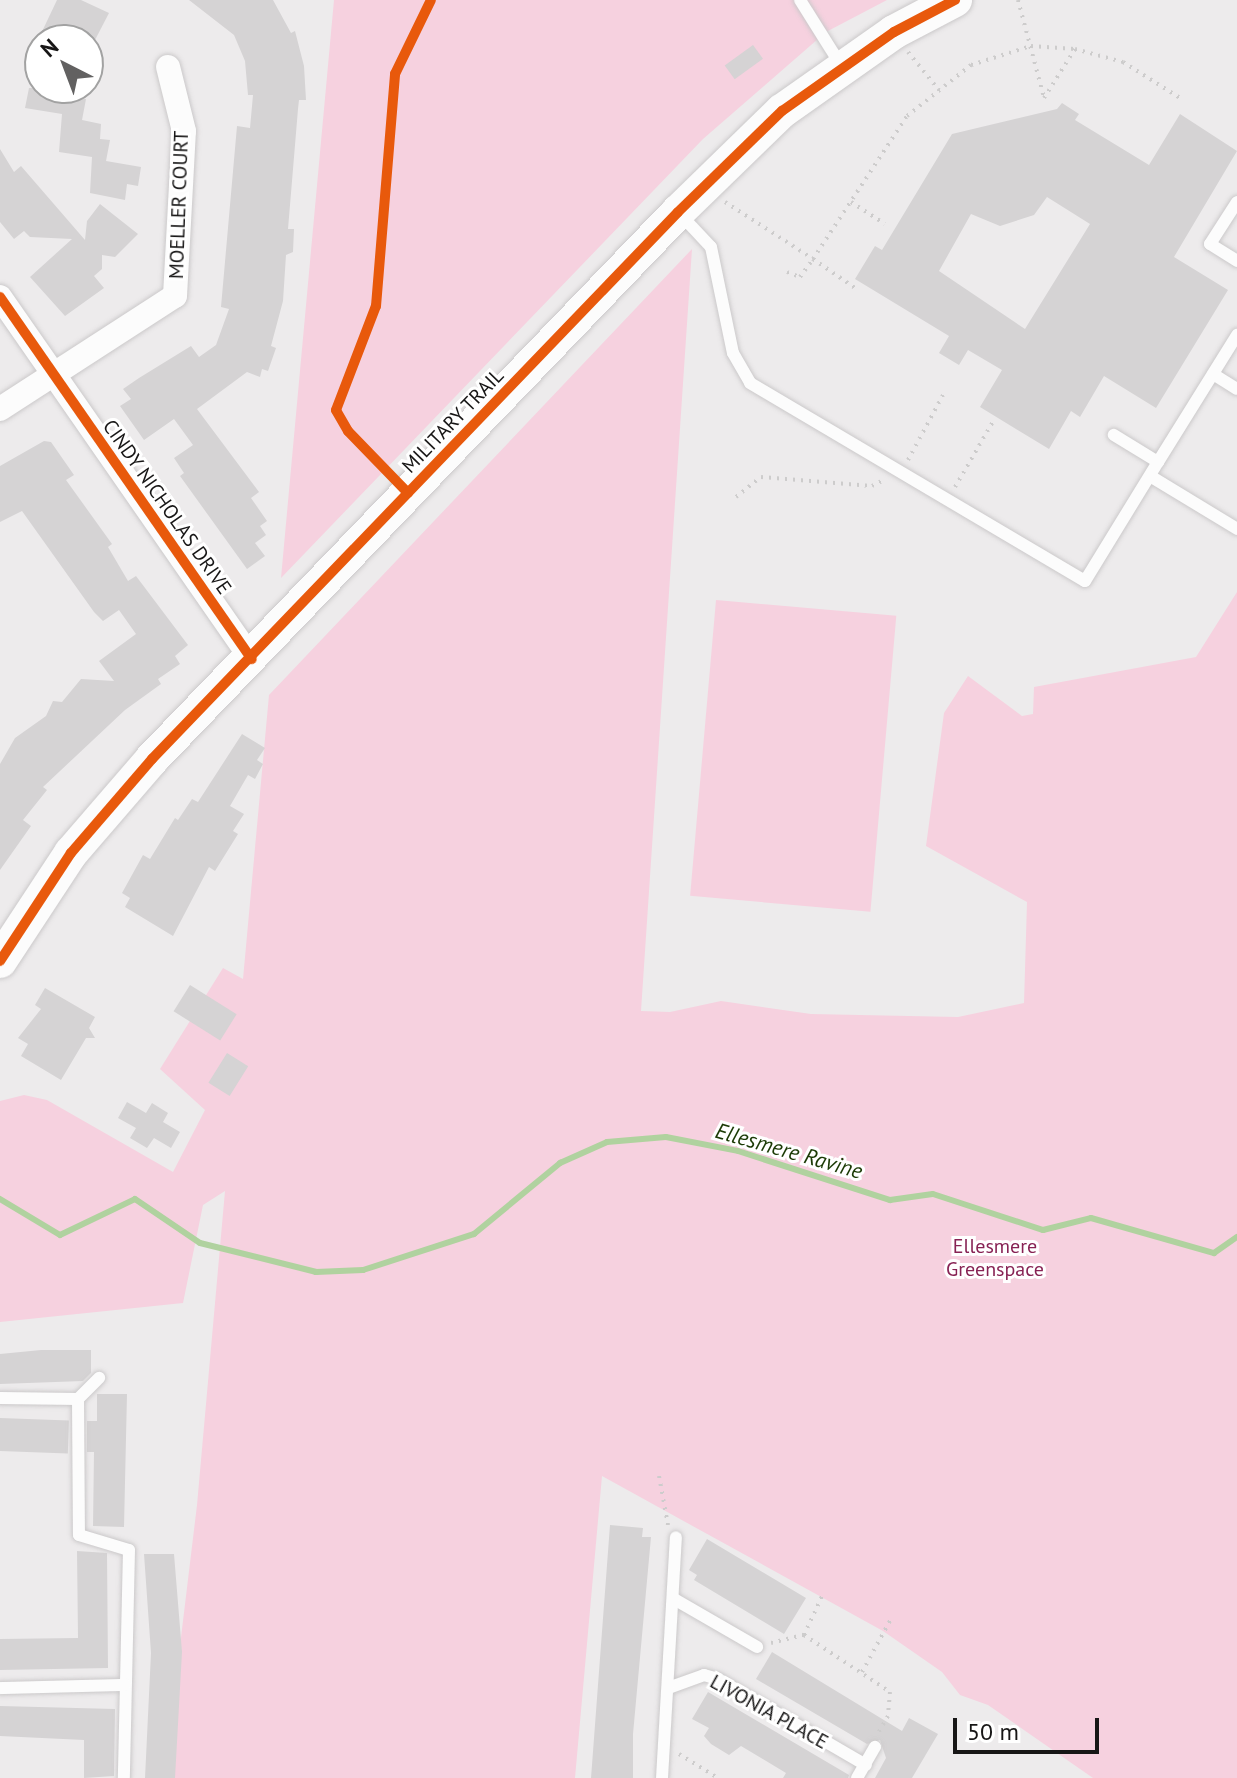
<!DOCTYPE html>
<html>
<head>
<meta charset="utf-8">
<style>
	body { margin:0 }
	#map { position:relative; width:1237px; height:1778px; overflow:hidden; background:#edebec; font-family:"PT Sans",sans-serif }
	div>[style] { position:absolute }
	.green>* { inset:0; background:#f6d1df; transform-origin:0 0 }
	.stream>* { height:6px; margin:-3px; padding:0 3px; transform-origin:3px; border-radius:3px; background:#b0d29f }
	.building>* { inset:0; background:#d5d3d4; transform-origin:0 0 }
	.path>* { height:4px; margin-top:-2px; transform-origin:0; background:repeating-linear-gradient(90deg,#cdcccc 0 2px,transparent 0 8px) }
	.roads { filter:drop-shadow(0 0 2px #cbc9ca) drop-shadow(0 0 2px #cbc9ca) }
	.lane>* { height:12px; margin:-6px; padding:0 6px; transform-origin:6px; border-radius:6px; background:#fcfcfc }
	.street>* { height:24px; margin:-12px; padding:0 12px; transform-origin:12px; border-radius:12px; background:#fcfcfc }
	.secondary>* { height:34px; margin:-17px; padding:0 17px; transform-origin:17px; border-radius:17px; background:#fcfcfc }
	.cycleway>* { height:10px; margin:-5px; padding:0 5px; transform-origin:5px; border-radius:5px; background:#e8590c }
	span { translate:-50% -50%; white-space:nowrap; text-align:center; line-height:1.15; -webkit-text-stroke:6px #fff; paint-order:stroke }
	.street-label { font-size:20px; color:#171616 }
	.park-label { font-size:20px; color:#872254 }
	.water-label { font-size:22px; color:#1b3a05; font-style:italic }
	.north { position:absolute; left:24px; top:24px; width:80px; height:80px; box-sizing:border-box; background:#fff; border:2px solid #a2a2a2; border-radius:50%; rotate:318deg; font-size:22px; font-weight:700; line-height:32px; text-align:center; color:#171616 }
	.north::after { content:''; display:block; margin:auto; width:28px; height:36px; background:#626161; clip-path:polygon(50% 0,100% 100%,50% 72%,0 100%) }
	.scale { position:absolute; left:953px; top:1718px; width:146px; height:36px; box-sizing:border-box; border:4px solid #171616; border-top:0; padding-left:10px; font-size:24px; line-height:28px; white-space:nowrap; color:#171616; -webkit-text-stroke:6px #fff; paint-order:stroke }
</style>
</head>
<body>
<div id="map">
	<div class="green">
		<i style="clip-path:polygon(334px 0,887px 0,826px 32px,703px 139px,281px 578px)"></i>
		<i style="clip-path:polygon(692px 249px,641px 1011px,670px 1012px,721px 1001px,811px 1014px,958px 1017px,1024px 1003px,1027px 902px,926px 846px,944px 713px,968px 676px,1022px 716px,1033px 714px,1034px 687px,1196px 657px,1237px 592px,1237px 1778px,1093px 1778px,988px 1705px,960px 1695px,942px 1672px,883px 1631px,602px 1476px,575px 1778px,164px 1778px,197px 1505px,225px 1191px,203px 1205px,183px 1303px,0 1322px,0 1101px,24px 1095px,47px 1100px,173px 1172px,205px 1110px,160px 1069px,223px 968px,243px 979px,269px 695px)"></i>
		<i style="left:716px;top:600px;width:181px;height:297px;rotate:5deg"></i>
	</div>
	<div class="stream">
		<i style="left:0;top:1199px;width:70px;rotate:31deg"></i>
		<i style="left:60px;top:1235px;width:83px;rotate:-25.6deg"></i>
		<i style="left:135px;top:1199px;width:78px;rotate:34.1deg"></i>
		<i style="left:200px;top:1243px;width:120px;rotate:14deg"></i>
		<i style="left:316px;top:1272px;width:47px;rotate:-2.4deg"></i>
		<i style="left:363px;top:1270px;width:117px;rotate:-18deg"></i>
		<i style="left:474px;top:1234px;width:112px;rotate:-39.5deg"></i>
		<i style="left:560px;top:1163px;width:51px;rotate:-24.1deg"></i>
		<i style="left:607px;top:1142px;width:59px;rotate:-4.8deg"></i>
		<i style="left:666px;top:1137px;width:73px;rotate:11deg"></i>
		<i style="left:738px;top:1151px;width:160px;rotate:17.9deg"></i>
		<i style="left:890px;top:1200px;width:43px;rotate:-7.9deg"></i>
		<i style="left:933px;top:1194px;width:116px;rotate:18.1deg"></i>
		<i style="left:1043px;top:1230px;width:49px;rotate:-14deg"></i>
		<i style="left:1091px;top:1218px;width:128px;rotate:15.9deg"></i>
		<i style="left:1214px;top:1253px;width:28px;rotate:-35deg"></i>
	</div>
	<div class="building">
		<i style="clip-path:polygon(57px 0,81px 0,109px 13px,95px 40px,38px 40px)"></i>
		<i style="clip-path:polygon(189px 0,273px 0,291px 33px,295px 31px,304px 66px,306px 100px,299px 100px,298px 109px,288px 229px,294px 229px,293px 252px,286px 255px,283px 301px,271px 346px,276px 348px,268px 371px,262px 369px,260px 377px,247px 372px,197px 409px,259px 492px,251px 498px,267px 521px,260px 526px,266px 535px,255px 543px,265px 556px,247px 569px,180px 476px,184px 473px,174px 458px,193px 445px,174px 419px,144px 440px,120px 406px,131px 399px,123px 389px,139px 378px,191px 346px,199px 357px,216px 345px,229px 309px,221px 307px,237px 126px,250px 128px,253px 95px,248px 95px,245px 61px,234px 35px)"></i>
		<i style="left:753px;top:45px;width:17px;height:35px;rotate:54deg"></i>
		<i style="clip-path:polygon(29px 88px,72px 88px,68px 96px,86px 99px,82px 120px,101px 124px,100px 139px,110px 140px,106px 161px,141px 167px,138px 186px,127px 184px,125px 200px,90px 193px,92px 157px,59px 152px,62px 114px,25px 108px)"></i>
		<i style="clip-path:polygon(evenodd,1062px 103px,1079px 114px,1075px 120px,1149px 165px,1180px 114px,1237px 151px,1174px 257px,1228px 290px,1156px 408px,1104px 376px,1080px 417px,1071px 411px,1049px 449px,980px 407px,1002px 370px,968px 350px,959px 365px,939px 353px,949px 336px,855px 279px,875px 246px,882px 250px,952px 134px,1057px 109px,1062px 103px,1047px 197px,1090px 224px,1025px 329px,939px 271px,971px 214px,1000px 226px,1034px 215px,1047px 197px)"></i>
		<i style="clip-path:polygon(0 149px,14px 172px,21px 166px,85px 240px,87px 221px,100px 204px,138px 234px,115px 257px,102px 255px,102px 269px,94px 276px,104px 288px,65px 316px,30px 277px,72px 239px,30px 237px,24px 231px,14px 239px,0 222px)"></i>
		<i style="clip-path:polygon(44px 441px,51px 442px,74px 475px,66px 480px,112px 544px,108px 547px,128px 581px,136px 576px,188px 645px,175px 656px,180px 664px,158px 679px,161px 684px,125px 710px,43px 787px,47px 790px,23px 820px,31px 826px,0 870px,0 764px,15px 738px,46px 716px,53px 701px,62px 702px,81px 679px,114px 681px,99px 661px,136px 634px,119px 610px,103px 621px,94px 612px,22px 511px,0 522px,0 466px)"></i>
		<i style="clip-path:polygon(242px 734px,265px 748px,257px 760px,263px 764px,255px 779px,248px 775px,230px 806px,244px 814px,233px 831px,238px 834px,215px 871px,209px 867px,173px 936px,125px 907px,130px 898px,122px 893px,143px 855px,150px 859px,175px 818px,178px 820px,192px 799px,198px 802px)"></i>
		<i style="left:190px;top:985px;width:55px;height:31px;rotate:32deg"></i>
		<i style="clip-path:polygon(45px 988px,95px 1017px,89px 1028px,95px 1038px,86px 1038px,61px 1080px,21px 1056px,28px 1044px,18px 1038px,41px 1009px,35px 1005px)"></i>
		<i style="left:227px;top:1053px;width:25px;height:35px;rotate:32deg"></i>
		<i style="clip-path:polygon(127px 1102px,146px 1113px,152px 1103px,168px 1113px,163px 1122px,180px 1132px,171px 1148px,154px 1138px,147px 1148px,130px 1138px,136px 1128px,118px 1118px)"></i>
		<i style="clip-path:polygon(41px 1350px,91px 1350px,91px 1373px,83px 1381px,0 1384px,0 1354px)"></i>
		<i style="clip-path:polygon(97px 1394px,127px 1394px,124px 1527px,93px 1526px,94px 1452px,87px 1452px,87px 1421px,97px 1421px)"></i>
		<i style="left:0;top:1418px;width:69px;height:33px;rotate:2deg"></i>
		<i style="clip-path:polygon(610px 1525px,643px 1528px,642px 1537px,651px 1537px,633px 1734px,633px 1778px,591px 1778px)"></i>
		<i style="clip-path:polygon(707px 1539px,806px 1598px,784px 1634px,694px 1580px,697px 1575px,689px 1570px)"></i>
		<i style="clip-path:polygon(77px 1551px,107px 1553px,108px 1668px,0 1670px,0 1639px,78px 1638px)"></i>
		<i style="clip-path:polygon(144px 1554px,174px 1554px,182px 1652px,175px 1778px,145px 1778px,151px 1653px)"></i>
		<i style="clip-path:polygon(772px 1652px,902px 1731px,909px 1718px,938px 1734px,912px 1778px,875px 1778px,886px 1758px,880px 1740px,867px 1744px,756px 1679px)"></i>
		<i style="clip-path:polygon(708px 1692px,849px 1775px,848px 1778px,783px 1778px,786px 1773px,741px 1746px,729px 1755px,711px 1744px,704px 1736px,709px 1728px,692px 1719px)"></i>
		<i style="clip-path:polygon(0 1706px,115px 1709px,114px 1776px,84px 1778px,84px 1740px,0 1736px)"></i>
	</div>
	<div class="path">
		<i style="left:1018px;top:0;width:101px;rotate:75.1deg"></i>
		<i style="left:1044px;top:98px;width:58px;rotate:-57.7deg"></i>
		<i style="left:908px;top:52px;width:49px;rotate:50.8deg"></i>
		<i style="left:725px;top:202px;width:105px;rotate:32.9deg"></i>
		<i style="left:813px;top:259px;width:171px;rotate:-56.7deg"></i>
		<i style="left:907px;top:116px;width:82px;rotate:-38.6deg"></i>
		<i style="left:971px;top:65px;width:63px;rotate:-17.6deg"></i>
		<i style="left:1031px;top:46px;width:44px;rotate:3.9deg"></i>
		<i style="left:1075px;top:49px;width:50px;rotate:15.2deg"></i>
		<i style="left:1123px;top:62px;width:67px;rotate:32.3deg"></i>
		<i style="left:851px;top:202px;width:40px;rotate:32.9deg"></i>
		<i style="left:787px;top:272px;width:14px;rotate:21deg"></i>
		<i style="left:800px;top:277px;width:22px;rotate:-54deg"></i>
		<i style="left:813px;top:259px;width:55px;rotate:34.6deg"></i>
		<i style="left:908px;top:460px;width:74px;rotate:-61.7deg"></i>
		<i style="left:955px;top:487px;width:78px;rotate:-59.8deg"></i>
		<i style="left:736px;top:497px;width:32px;rotate:-39deg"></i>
		<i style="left:761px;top:477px;width:111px;rotate:4.6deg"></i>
		<i style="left:872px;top:486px;width:13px;rotate:-27deg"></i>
		<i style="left:659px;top:1476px;width:50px;rotate:79.6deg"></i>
		<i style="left:804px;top:1635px;width:47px;rotate:-65.1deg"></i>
		<i style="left:771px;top:1643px;width:34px;rotate:-14deg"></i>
		<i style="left:804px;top:1635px;width:103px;rotate:33.5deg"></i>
		<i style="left:890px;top:1692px;width:24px;rotate:95deg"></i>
		<i style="left:888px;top:1716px;width:22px;rotate:120deg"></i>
		<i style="left:862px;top:1672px;width:63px;rotate:-61.4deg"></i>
		<i style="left:679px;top:1754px;width:46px;rotate:31.6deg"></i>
	</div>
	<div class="roads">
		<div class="lane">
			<i style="left:800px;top:0;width:79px;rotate:57.9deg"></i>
			<i style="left:1237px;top:202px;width:50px;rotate:122.7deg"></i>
			<i style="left:1210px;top:244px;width:32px;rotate:32deg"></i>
			<i style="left:680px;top:214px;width:45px;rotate:46.8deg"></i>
			<i style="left:711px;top:247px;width:108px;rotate:78.3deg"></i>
			<i style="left:733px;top:353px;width:34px;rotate:60deg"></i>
			<i style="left:750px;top:383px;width:389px;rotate:30.6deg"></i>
			<i style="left:1085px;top:581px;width:140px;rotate:-58.5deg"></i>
			<i style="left:1158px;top:462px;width:52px;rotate:-148.5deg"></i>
			<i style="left:1213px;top:374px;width:28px;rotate:32deg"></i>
			<i style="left:1158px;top:462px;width:150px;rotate:-58.1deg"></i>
			<i style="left:1150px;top:476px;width:102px;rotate:31.3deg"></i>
			<i style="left:0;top:1398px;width:78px;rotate:0.7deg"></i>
			<i style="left:78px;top:1399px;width:30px;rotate:-45deg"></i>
			<i style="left:78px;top:1399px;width:136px;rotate:89.6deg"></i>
			<i style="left:79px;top:1535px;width:52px;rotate:16.7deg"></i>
			<i style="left:129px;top:1550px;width:228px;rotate:91.3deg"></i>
			<i style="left:674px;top:1599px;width:96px;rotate:30deg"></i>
			<i style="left:671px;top:1687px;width:35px;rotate:-20deg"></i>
			<i style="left:704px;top:1675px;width:15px;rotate:16deg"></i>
			<i style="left:718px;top:1679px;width:171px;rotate:30.2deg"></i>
			<i style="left:0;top:1688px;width:125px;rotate:-1.4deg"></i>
			<i style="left:662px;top:1778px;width:241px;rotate:-86.7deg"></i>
			<i style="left:857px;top:1778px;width:36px;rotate:-60deg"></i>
		</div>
		<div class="street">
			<i style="left:0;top:297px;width:441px;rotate:55.2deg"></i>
			<i style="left:0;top:409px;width:208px;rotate:-32.9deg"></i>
			<i style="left:175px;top:296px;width:165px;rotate:-86.9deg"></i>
			<i style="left:184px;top:131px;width:66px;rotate:-104deg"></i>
		</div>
		<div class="secondary">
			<i style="left:0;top:961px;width:129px;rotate:-56.7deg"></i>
			<i style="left:71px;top:853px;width:124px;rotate:-49.2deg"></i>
			<i style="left:152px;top:759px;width:759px;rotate:-46.12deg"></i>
			<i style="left:678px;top:212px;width:145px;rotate:-44.2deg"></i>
			<i style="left:782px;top:111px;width:137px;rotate:-35.2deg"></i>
			<i style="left:894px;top:32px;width:69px;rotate:-27.7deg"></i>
		</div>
	</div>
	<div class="cycleway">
		<i style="left:0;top:297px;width:441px;rotate:55.2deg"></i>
		<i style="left:408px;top:493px;width:86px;rotate:-134.1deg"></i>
		<i style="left:348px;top:431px;width:24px;rotate:-120deg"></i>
		<i style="left:336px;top:410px;width:111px;rotate:-69deg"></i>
		<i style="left:376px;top:306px;width:233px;rotate:-85.3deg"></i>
		<i style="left:395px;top:74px;width:82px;rotate:-64.1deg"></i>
		<i style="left:0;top:961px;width:129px;rotate:-56.7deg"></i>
		<i style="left:71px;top:853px;width:124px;rotate:-49.2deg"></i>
		<i style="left:152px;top:759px;width:759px;rotate:-46.12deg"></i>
		<i style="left:678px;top:212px;width:145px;rotate:-44.2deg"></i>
		<i style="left:782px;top:111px;width:137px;rotate:-35.2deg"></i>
		<i style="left:894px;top:32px;width:69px;rotate:-27.7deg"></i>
	</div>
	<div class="street-label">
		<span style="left:179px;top:205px;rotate:-88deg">MOELLER COURT</span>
		<span style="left:453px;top:421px;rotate:-46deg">MILITARY TRAIL</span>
		<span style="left:167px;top:507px;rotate:55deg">CINDY NICHOLAS DRIVE</span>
		<span style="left:769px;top:1712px;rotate:29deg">LIVONIA PLACE</span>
	</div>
	<div class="park-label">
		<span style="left:995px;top:1258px">Ellesmere<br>Greenspace</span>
	</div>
	<div class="water-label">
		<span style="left:789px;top:1151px;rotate:16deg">Ellesmere Ravine</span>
	</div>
	<div class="north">N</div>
	<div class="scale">50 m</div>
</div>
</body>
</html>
